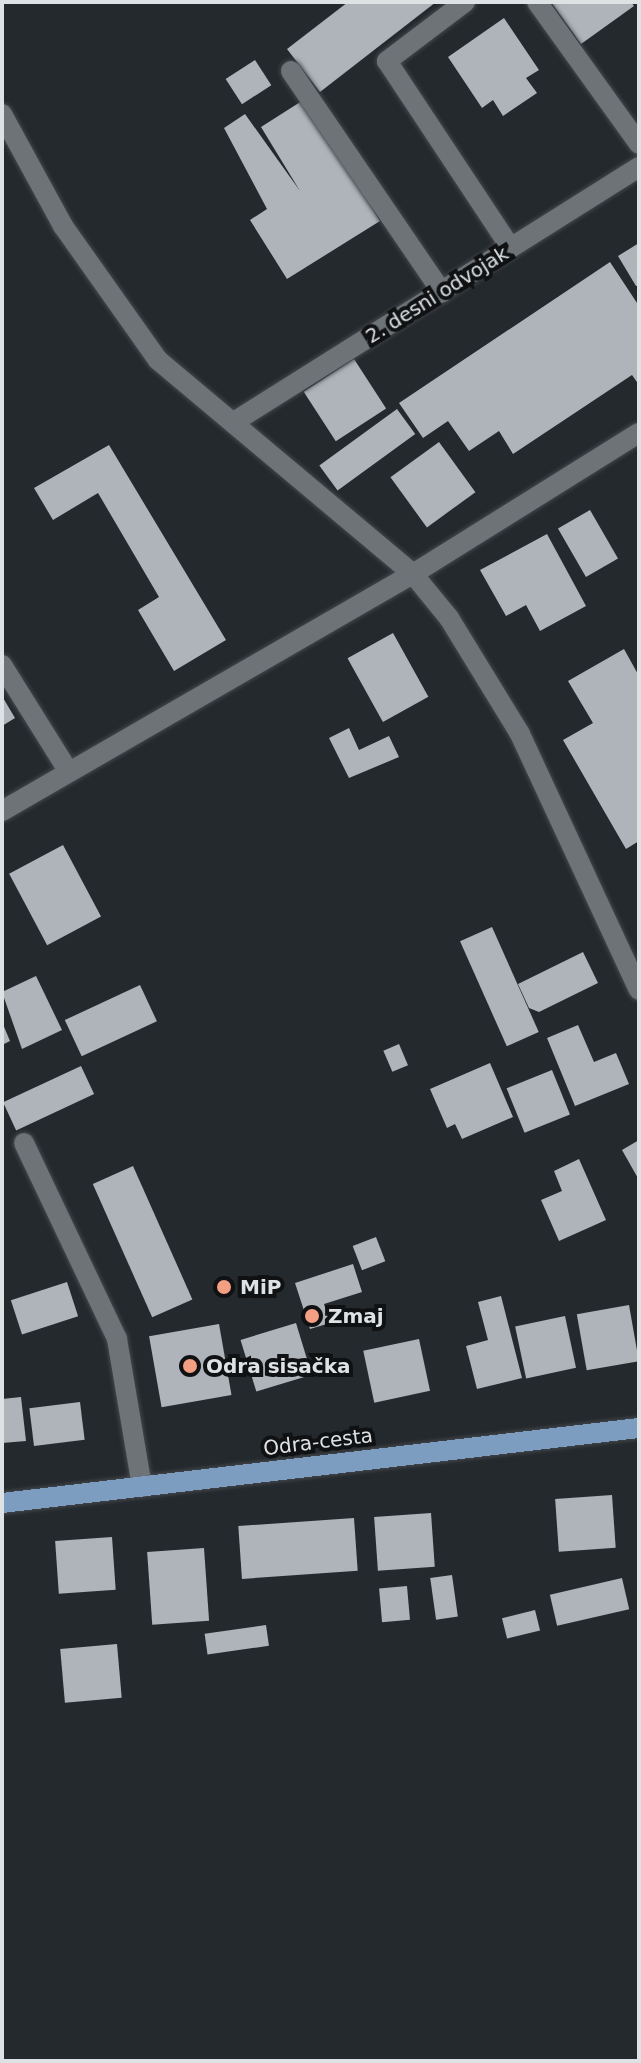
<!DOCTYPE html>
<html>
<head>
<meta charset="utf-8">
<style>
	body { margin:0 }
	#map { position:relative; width:641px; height:2063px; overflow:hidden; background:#24292d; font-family:"DejaVu Sans",sans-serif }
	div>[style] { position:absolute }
	.building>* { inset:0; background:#aeb4ba; transform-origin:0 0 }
	.roads { filter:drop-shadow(0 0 2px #44474c) drop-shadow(0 0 2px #44474c) }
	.minor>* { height:20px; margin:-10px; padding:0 10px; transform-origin:10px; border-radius:10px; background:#6e7378 }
	.major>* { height:20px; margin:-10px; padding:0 10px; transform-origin:10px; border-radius:10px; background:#7c9dbf }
	.dots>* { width:22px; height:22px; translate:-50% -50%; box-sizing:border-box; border:4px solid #0f1113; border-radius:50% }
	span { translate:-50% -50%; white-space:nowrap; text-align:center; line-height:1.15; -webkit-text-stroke:8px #0f1113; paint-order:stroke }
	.street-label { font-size:20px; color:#dfe2e5 }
	.poi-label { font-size:20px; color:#dfe2e5; font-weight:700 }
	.left { translate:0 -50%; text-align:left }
	.frame { position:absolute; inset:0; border:4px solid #dfe2e5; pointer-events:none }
</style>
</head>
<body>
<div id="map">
	<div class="building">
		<i style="clip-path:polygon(348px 2px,436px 2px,320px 92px,287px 49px)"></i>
		<i style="clip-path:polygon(551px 2px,631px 2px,634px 6px,581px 44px)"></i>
		<i style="clip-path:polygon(504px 18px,539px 70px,526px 78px,537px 93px,503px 116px,493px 100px,482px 108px,448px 57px)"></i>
		<i style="left:255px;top:60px;width:30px;height:35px;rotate:57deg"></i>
		<i style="clip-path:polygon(305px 99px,380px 221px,287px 279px,250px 220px,267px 209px,224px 128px,245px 114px,300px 191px,261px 127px)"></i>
		<i style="clip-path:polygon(639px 243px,639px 285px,636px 286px,618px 256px)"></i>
		<i style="clip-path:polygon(610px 262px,639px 306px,639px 385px,632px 375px,513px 454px,499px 431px,469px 451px,448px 421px,423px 438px,399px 403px)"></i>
		<i style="left:354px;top:359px;width:59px;height:60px;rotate:57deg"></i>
		<i style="left:397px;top:409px;width:31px;height:96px;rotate:54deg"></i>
		<i style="left:439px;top:442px;width:62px;height:60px;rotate:54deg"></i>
		<i style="clip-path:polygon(109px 445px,226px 640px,174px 671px,138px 610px,159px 597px,98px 493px,53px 520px,34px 488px)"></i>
		<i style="left:590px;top:510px;width:56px;height:37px;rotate:60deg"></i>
		<i style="clip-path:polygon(547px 534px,586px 606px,540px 631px,526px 605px,506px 616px,480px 570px)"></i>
		<i style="left:393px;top:633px;width:73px;height:52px;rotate:61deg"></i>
		<i style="clip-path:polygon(624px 649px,639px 676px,639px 841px,626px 849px,563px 740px,593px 723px,568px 681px)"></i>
		<i style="clip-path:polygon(2px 696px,15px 718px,2px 726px)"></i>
		<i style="clip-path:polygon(349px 728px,359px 750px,389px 736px,399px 757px,349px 778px,329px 738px)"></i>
		<i style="left:63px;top:845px;width:81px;height:61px;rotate:62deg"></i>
		<i style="left:492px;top:927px;width:115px;height:35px;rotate:66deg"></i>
		<i style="clip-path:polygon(583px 952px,598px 983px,539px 1012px,529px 1008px,518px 984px)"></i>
		<i style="clip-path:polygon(36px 976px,62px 1030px,22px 1049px,2px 992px)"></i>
		<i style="left:140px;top:985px;width:40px;height:83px;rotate:65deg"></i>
		<i style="clip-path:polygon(2px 1022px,10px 1041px,2px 1045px)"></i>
		<i style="clip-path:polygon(578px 1025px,594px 1062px,616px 1053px,629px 1084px,575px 1106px,547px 1038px)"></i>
		<i style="left:399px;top:1044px;width:23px;height:17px;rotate:67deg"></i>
		<i style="clip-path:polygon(490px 1063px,513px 1117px,462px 1139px,455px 1124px,447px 1128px,430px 1089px)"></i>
		<i style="left:81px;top:1066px;width:31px;height:86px;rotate:65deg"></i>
		<i style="left:552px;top:1070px;width:48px;height:49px;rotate:68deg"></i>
		<i style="clip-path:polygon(639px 1140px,639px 1180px,622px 1150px)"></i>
		<i style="clip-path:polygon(579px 1159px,606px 1220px,559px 1241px,541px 1200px,562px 1191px,554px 1171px)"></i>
		<i style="left:133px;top:1166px;width:146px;height:44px;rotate:66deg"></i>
		<i style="left:376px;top:1237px;width:26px;height:25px;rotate:69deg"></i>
		<i style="clip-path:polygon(353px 1264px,362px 1292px,324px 1304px,330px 1323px,310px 1329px,295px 1283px)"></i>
		<i style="left:67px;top:1282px;width:36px;height:59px;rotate:72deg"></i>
		<i style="clip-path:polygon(501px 1296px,522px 1378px,477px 1389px,466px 1346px,488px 1340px,478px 1302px)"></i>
		<i style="left:629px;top:1305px;width:57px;height:53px;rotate:80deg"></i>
		<i style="left:565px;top:1316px;width:53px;height:51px;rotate:78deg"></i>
		<i style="left:296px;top:1323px;width:54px;height:58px;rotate:73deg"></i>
		<i style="left:219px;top:1324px;width:72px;height:71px;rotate:80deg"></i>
		<i style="left:419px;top:1339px;width:53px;height:57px;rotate:78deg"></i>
		<i style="clip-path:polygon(21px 1397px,26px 1441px,2px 1443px,2px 1399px)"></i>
		<i style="left:80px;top:1402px;width:38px;height:51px;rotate:83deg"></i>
		<i style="left:612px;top:1495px;width:53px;height:57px;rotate:86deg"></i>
		<i style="left:431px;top:1513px;width:54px;height:57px;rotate:86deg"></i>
		<i style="left:354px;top:1518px;width:53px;height:116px;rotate:86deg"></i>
		<i style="left:112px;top:1537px;width:53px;height:57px;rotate:86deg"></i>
		<i style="left:204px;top:1548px;width:73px;height:57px;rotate:86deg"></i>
		<i style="left:452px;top:1575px;width:42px;height:22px;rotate:82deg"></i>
		<i style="left:622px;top:1578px;width:32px;height:74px;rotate:77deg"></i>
		<i style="left:407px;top:1586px;width:34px;height:28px;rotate:85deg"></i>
		<i style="left:535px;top:1610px;width:21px;height:34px;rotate:76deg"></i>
		<i style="left:266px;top:1625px;width:21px;height:62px;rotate:82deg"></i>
		<i style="left:117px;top:1644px;width:54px;height:57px;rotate:85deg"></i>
	</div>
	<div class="roads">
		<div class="minor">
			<i style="left:465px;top:2px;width:98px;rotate:142.9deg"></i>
			<i style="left:387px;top:61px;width:224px;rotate:56.5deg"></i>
			<i style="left:537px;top:2px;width:175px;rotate:54.3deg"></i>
			<i style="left:291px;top:71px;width:268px;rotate:55.7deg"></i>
			<i style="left:2px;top:114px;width:128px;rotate:61.4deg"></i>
			<i style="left:63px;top:226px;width:164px;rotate:54.7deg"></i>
			<i style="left:158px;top:360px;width:333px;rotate:40deg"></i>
			<i style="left:413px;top:574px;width:57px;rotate:50.7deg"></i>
			<i style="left:449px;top:618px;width:136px;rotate:58.5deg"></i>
			<i style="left:520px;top:734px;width:282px;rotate:65.1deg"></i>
			<i style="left:234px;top:422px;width:479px;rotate:-32.2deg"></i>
			<i style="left:2px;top:665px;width:123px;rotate:58deg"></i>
			<i style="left:2px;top:811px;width:474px;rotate:-30deg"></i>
			<i style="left:413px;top:574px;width:266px;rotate:-32deg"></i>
			<i style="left:24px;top:1143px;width:217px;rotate:64.6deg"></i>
			<i style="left:117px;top:1339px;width:150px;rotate:80.4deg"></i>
		</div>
		<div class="major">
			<i style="left:2px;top:1503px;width:641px;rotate:-6.72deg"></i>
		</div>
	</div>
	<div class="dots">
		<i style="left:224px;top:1287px;background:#f39f83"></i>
		<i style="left:312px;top:1316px;background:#f39f83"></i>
		<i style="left:190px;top:1366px;background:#f39f83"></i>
	</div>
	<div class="street-label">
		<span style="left:437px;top:295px;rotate:-32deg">2. desni odvojak</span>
		<span style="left:318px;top:1442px;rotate:-7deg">Odra-cesta</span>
	</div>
	<div class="poi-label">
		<span class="left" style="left:240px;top:1287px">MiP</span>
		<span class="left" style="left:328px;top:1316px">Zmaj</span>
		<span class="left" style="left:206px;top:1366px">Odra sisačka</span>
	</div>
	<div class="frame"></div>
</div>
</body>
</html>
